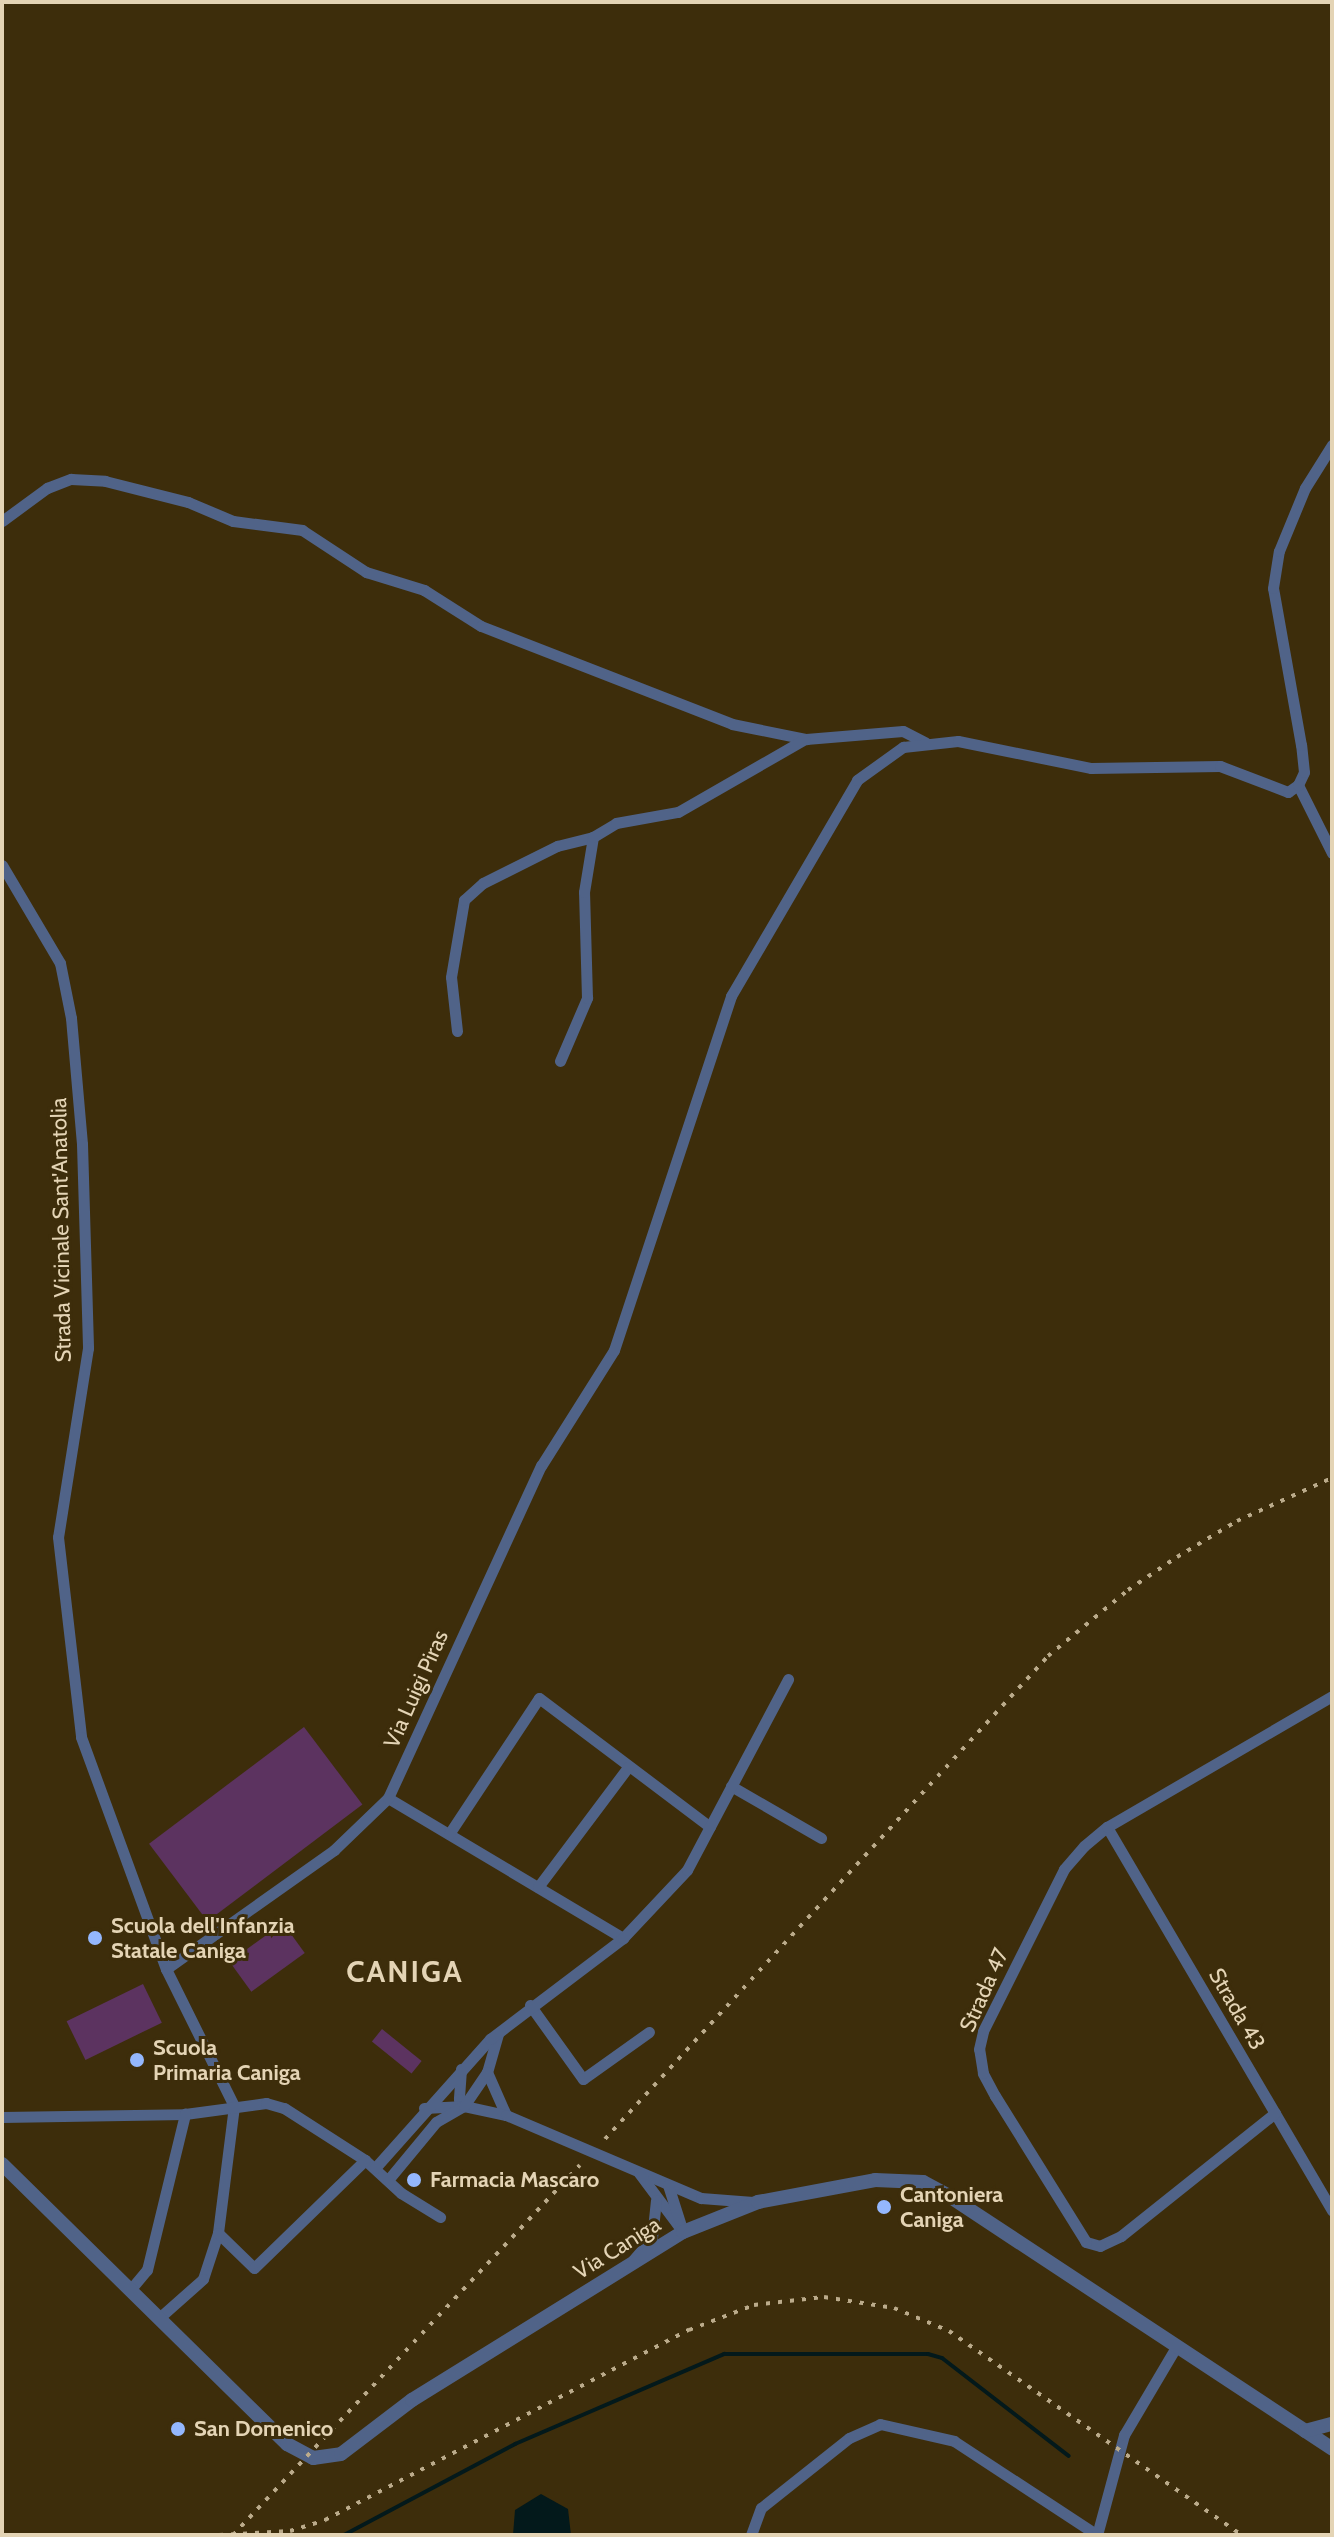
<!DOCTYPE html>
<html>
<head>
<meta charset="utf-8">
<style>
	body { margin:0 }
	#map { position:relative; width:1334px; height:2537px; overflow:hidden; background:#3d2d0b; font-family:Cabin,sans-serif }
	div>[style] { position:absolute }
	.green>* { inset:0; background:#5c3360; transform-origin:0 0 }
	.water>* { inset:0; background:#03191b }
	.stream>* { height:4px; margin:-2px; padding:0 2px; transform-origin:2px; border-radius:2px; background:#03191b }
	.minor>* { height:11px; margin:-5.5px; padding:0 5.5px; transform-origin:5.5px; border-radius:5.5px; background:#506388 }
	.tertiary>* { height:14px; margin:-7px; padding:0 7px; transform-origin:7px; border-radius:7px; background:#506388 }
	.rail>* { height:4px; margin-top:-2px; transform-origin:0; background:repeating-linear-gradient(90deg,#bbab8b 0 4px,transparent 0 12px) }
	.dots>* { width:22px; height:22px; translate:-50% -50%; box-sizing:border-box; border:4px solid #3d2d0b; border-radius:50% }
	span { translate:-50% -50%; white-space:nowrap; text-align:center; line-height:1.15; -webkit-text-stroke:6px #3d2d0b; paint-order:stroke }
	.street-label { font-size:22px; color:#e4d4b5 }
	.poi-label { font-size:22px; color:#e4d4b5; font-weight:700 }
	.left { translate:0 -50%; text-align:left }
	.district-label { font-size:30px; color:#e4d4b5; font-weight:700; letter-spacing:2px }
	.frame { position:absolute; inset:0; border:4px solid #e4d4b5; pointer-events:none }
</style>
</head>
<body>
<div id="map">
	<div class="green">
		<i style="left:304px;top:1727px;width:97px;height:194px;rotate:53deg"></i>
		<i style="left:283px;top:1923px;width:37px;height:66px;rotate:54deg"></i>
		<i style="left:143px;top:1984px;width:43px;height:85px;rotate:64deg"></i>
		<i style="left:382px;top:2029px;width:51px;height:16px;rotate:39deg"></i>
	</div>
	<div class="water">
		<i style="clip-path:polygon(541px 2494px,568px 2509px,571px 2535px,513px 2535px,515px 2510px)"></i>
	</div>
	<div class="stream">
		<i style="left:344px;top:2535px;width:194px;rotate:-28deg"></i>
		<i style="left:515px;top:2444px;width:228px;rotate:-23.3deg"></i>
		<i style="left:724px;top:2354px;width:204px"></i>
		<i style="left:928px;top:2354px;width:15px;rotate:16deg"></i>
		<i style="left:942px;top:2358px;width:160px;rotate:37.7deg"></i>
	</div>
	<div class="minor">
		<i style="left:2px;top:521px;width:56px;rotate:-36.3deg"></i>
		<i style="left:47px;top:488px;width:26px;rotate:-21deg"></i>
		<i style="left:71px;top:479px;width:34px;rotate:3deg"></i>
		<i style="left:105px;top:481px;width:86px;rotate:14.2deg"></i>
		<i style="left:188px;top:502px;width:49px;rotate:22.9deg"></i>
		<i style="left:233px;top:521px;width:70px;rotate:7.4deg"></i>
		<i style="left:302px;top:530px;width:77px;rotate:33.3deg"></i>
		<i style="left:366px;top:572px;width:61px;rotate:17.2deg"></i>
		<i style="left:424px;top:590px;width:67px;rotate:32.3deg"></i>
		<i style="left:481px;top:626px;width:269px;rotate:21.3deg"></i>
		<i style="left:732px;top:724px;width:76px;rotate:11.5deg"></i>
		<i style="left:806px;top:739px;width:97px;rotate:-4.7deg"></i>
		<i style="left:903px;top:731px;width:25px;rotate:27deg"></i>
		<i style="left:1298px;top:785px;width:76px;rotate:63.4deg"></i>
		<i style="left:2px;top:865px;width:114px;rotate:59.4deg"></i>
		<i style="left:60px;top:963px;width:56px;rotate:78.7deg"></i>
		<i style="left:71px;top:1018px;width:126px;rotate:85deg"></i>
		<i style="left:82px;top:1144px;width:204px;rotate:88.3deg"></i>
		<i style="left:88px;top:1348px;width:191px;rotate:99deg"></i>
		<i style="left:58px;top:1537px;width:201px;rotate:83.4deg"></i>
		<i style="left:81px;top:1737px;width:247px;rotate:69.9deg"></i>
		<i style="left:166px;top:1969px;width:153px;rotate:63.6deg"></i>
		<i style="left:234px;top:2106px;width:128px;rotate:97.2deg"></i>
		<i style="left:218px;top:2233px;width:48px;rotate:108.1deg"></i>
		<i style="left:203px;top:2279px;width:59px;rotate:138.4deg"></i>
		<i style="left:457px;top:1031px;width:54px;rotate:-96.3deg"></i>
		<i style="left:451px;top:977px;width:78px;rotate:-80.4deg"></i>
		<i style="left:464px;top:900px;width:25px;rotate:-42deg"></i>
		<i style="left:483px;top:883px;width:83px;rotate:-26.6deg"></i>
		<i style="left:557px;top:846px;width:37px;rotate:-14deg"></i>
		<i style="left:560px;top:1061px;width:69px;rotate:-66.8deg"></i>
		<i style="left:587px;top:998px;width:106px;rotate:-91.6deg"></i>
		<i style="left:584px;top:892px;width:56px;rotate:-80.7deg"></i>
		<i style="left:593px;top:837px;width:27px;rotate:-31deg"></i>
		<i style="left:616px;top:823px;width:63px;rotate:-10.1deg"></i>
		<i style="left:678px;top:812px;width:146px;rotate:-29.9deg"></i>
		<i style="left:731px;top:1786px;width:104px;rotate:30deg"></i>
		<i style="left:388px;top:1798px;width:274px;rotate:30.8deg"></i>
		<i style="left:1107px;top:1827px;width:445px;rotate:59.6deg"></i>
		<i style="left:449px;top:1834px;width:163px;rotate:-56.5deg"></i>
		<i style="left:539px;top:1698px;width:214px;rotate:37deg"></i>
		<i style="left:538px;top:1887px;width:150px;rotate:-53.1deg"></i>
		<i style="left:166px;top:1969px;width:206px;rotate:-35.3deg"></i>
		<i style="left:334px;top:1850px;width:75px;rotate:-43.9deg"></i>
		<i style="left:388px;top:1798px;width:366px;rotate:-65.3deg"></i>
		<i style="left:541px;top:1466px;width:137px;rotate:-57.8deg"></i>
		<i style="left:614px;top:1350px;width:373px;rotate:-71.7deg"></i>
		<i style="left:731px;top:996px;width:250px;rotate:-59.7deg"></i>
		<i style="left:857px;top:780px;width:57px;rotate:-35.7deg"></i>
		<i style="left:903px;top:747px;width:55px;rotate:-6.2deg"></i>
		<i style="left:958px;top:741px;width:136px;rotate:11.5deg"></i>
		<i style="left:1091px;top:768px;width:129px;rotate:-0.9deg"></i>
		<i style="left:1220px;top:766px;width:73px;rotate:20.9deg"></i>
		<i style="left:1288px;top:792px;width:12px;rotate:-35deg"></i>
		<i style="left:1298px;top:785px;width:14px;rotate:-65deg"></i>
		<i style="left:1304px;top:772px;width:27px;rotate:-96deg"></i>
		<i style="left:1301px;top:745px;width:159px;rotate:-100.1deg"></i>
		<i style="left:1273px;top:588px;width:37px;rotate:-81deg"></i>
		<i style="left:1279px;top:551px;width:68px;rotate:-67.6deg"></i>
		<i style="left:1305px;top:488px;width:51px;rotate:-57.9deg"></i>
		<i style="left:530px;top:2005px;width:91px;rotate:54.4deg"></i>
		<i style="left:583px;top:2079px;width:81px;rotate:-35.5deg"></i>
		<i style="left:498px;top:2034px;width:40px;rotate:106deg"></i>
		<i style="left:487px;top:2072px;width:47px;rotate:66.2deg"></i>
		<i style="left:461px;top:2069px;width:30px;rotate:94deg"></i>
		<i style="left:459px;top:2099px;width:9px;rotate:54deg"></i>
		<i style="left:424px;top:2108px;width:40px;rotate:-2.9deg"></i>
		<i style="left:464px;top:2106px;width:43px;rotate:12.1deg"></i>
		<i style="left:506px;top:2115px;width:212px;rotate:23.1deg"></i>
		<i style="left:701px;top:2198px;width:52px;rotate:4.4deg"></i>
		<i style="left:1275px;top:2113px;width:197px;rotate:141.4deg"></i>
		<i style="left:1121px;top:2236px;width:23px;rotate:155deg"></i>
		<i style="left:1100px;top:2246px;width:15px;rotate:-164deg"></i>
		<i style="left:1086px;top:2242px;width:172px;rotate:-121.9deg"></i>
		<i style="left:995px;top:2096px;width:26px;rotate:-118deg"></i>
		<i style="left:983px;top:2073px;width:24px;rotate:-99deg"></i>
		<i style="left:979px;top:2049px;width:18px;rotate:-77deg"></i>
		<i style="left:983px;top:2031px;width:181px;rotate:-63.4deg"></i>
		<i style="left:1064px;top:1869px;width:30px;rotate:-49deg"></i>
		<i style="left:1084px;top:1846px;width:30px;rotate:-40deg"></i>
		<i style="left:1107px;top:1827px;width:260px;rotate:-30.2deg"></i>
		<i style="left:2px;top:2117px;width:183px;rotate:-0.9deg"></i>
		<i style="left:185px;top:2114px;width:82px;rotate:-7.7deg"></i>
		<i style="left:266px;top:2103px;width:19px;rotate:16deg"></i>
		<i style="left:284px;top:2108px;width:96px;rotate:32.7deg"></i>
		<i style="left:365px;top:2160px;width:49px;rotate:42.5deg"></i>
		<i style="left:401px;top:2193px;width:46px;rotate:31.6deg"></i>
		<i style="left:375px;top:2168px;width:173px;rotate:-48.3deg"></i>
		<i style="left:490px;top:2039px;width:167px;rotate:-37.2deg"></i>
		<i style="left:623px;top:1938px;width:93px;rotate:-46.7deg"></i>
		<i style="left:687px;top:1870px;width:216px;rotate:-62.1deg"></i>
		<i style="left:639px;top:2173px;width:74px;rotate:53.3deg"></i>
		<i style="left:388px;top:2180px;width:75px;rotate:-50.4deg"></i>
		<i style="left:436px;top:2122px;width:32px;rotate:-30deg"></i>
		<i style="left:464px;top:2106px;width:41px;rotate:-55.9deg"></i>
		<i style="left:668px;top:2185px;width:49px;rotate:72.3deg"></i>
		<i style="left:218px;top:2233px;width:50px;rotate:44.2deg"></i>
		<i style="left:254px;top:2268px;width:155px;rotate:-44.2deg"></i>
		<i style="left:633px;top:2260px;width:29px;rotate:-49deg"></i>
		<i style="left:652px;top:2238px;width:38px;rotate:-84deg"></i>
		<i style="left:130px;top:2290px;width:26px;rotate:-50deg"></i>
		<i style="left:147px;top:2270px;width:161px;rotate:-76.3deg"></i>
		<i style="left:751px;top:2535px;width:29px;rotate:-70deg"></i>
		<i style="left:761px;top:2508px;width:112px;rotate:-38.5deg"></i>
		<i style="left:849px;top:2438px;width:34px;rotate:-24deg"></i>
		<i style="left:880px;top:2424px;width:76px;rotate:12.9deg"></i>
		<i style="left:954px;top:2441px;width:171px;rotate:33.3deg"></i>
		<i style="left:1097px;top:2535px;width:104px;rotate:-74.9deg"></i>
		<i style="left:1124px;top:2435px;width:102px;rotate:-59.4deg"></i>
	</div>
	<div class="tertiary">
		<i style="left:2px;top:2164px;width:400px;rotate:44.5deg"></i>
		<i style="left:287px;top:2444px;width:30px;rotate:28deg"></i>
		<i style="left:313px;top:2458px;width:28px;rotate:-8deg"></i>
		<i style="left:341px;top:2454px;width:89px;rotate:-37.3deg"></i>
		<i style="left:412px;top:2400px;width:319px;rotate:-31.8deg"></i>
		<i style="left:683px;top:2232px;width:81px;rotate:-21.8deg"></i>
		<i style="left:758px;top:2202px;width:119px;rotate:-10.6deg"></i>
		<i style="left:875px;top:2180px;width:48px;rotate:2.4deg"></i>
		<i style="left:923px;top:2182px;width:30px;rotate:28deg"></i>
		<i style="left:949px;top:2196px;width:459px;rotate:33.4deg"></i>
		<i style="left:1305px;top:2431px;width:28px;rotate:-15deg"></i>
	</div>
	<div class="rail">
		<i style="left:605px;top:2139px;width:655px;rotate:-47.47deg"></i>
		<i style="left:1048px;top:1656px;width:104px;rotate:-39.5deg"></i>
		<i style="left:1128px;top:1590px;width:59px;rotate:-34deg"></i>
		<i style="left:1177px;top:1557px;width:70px;rotate:-31deg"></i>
		<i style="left:1237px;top:1521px;width:104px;rotate:-24.4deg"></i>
		<i style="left:219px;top:2535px;width:71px;rotate:-3.2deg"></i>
		<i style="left:290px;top:2531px;width:37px;rotate:-17deg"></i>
		<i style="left:325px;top:2520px;width:411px;rotate:-27.6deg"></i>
		<i style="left:689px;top:2330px;width:70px;rotate:-21deg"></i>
		<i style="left:754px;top:2305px;width:70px;rotate:-6.5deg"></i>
		<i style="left:824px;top:2297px;width:71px;rotate:8.9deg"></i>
		<i style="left:894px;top:2308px;width:60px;rotate:22.7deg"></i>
		<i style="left:949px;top:2331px;width:356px;rotate:34.9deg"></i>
		<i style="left:233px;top:2535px;width:507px;rotate:-46.84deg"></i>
	</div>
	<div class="dots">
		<i style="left:95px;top:1938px;background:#94b7fd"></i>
		<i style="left:137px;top:2060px;background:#94b7fd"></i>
		<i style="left:414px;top:2180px;background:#94b7fd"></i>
		<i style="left:884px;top:2207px;background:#94b7fd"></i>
		<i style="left:178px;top:2429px;background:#94b7fd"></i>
	</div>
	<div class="street-label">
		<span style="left:61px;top:1230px;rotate:-91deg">Strada Vicinale Sant'Anatolia</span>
		<span style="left:416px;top:1689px;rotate:-66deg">Via Luigi Piras</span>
		<span style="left:984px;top:1990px;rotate:-66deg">Strada 47</span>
		<span style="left:1237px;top:2009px;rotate:60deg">Strada 43</span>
		<span style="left:617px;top:2248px;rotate:-32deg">Via Caniga</span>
	</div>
	<div class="poi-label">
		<span class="left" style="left:111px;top:1938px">Scuola dell'Infanzia<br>Statale Caniga</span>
		<span class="left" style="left:153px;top:2060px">Scuola<br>Primaria Caniga</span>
		<span class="left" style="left:430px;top:2180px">Farmacia Mascaro</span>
		<span class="left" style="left:900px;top:2207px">Cantoniera<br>Caniga</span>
		<span class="left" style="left:194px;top:2429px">San Domenico</span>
	</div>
	<div class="district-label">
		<span style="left:405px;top:1972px">CANIGA</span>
	</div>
	<div class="frame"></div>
</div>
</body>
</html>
